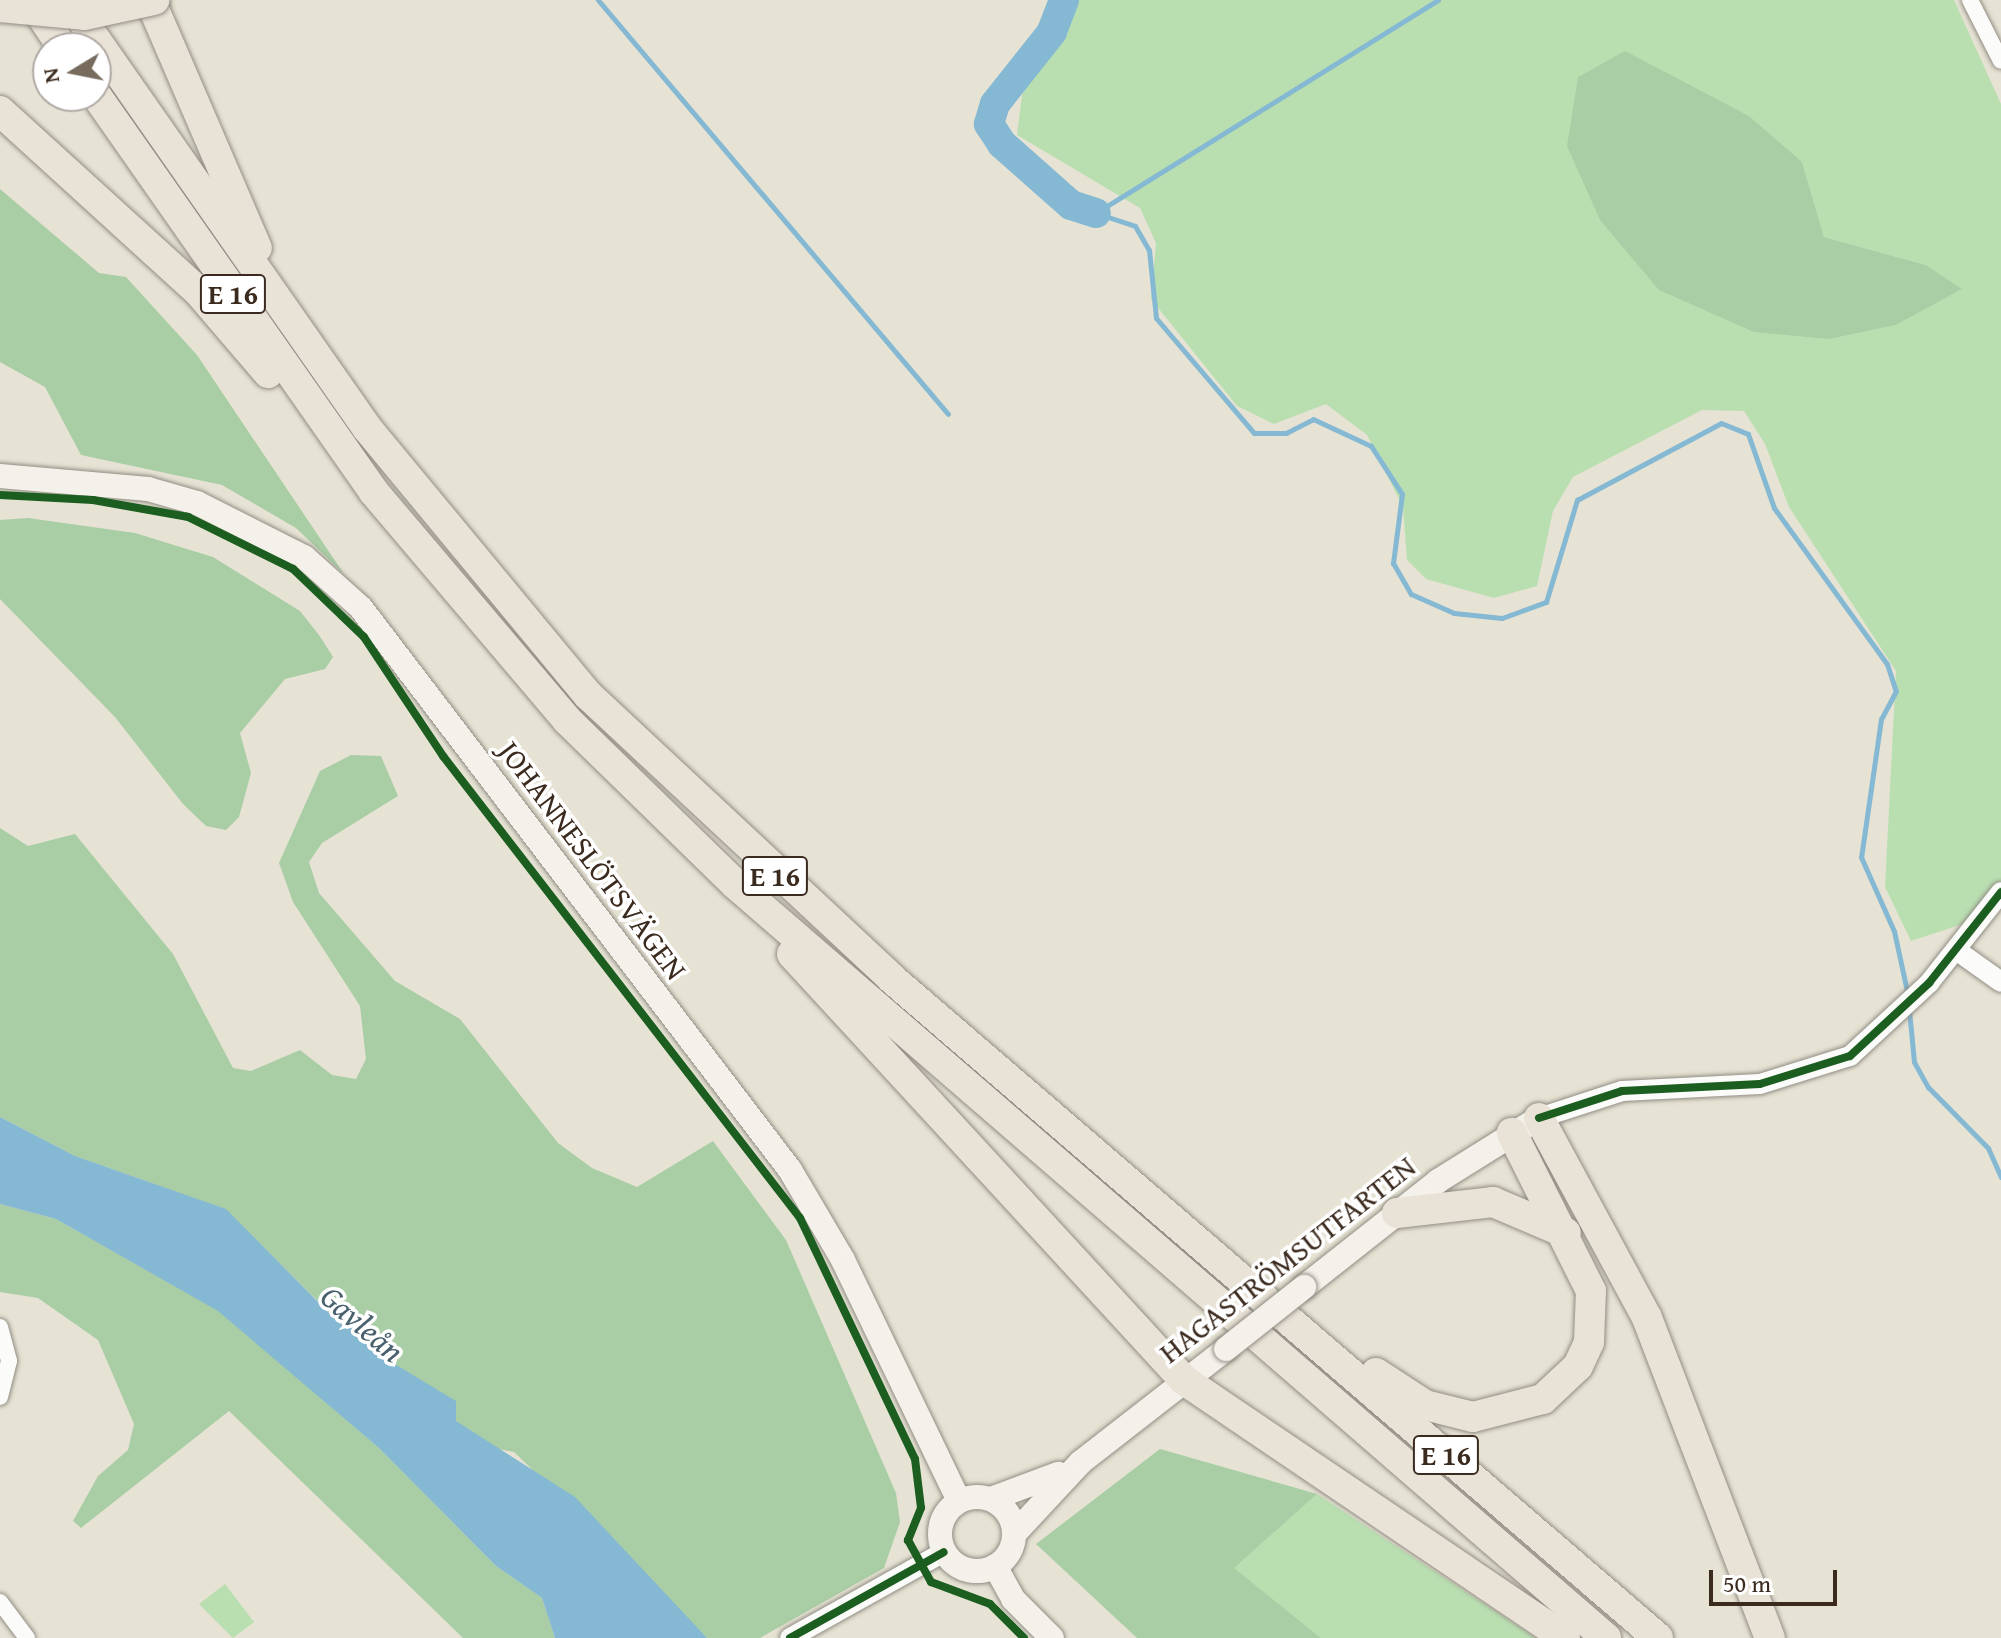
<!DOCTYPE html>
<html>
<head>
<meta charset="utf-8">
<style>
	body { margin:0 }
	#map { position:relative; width:2001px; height:1638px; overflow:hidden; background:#e6e3d4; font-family:"Gentium Book Plus",serif }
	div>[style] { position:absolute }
	.green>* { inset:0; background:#b9dfb1 }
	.forest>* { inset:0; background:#a9cda5 }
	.water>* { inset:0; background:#84b8d3 }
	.stream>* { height:5px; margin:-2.5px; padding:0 2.5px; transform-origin:2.5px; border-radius:2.5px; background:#84b8d3 }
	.river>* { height:30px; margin:-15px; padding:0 15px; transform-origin:15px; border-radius:15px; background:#84b8d3 }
	.roads { filter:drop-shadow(0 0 2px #918d84) drop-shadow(0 0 2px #918d84) }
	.minor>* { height:16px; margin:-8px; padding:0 8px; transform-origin:8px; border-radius:8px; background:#fbfbf9 }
	.tertiary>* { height:20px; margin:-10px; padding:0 10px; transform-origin:10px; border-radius:10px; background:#fbfbf9 }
	.secondary>* { height:24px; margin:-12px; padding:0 12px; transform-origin:12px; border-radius:12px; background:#f4f1ea }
	.secondary>.ring { margin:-12px; padding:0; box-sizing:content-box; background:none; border:24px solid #f4f1ea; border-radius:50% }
	.motorway>* { height:30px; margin:-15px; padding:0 15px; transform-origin:15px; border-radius:15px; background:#e9e2d6 }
	.bridges { filter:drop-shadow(0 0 2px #918d84) drop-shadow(0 0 2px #918d84) }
	.secondary-bridge>* { height:24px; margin:-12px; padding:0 12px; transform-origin:12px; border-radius:12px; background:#f4f1ea }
	.motorway-bridge>* { height:30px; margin:-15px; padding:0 15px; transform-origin:15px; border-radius:15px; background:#e9e2d6 }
	.cycleway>* { height:8px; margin:-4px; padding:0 4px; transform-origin:4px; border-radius:4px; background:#1b5e20 }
	span { translate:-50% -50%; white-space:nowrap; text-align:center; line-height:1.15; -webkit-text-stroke:7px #fff; paint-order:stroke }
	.shield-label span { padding:2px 6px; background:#fff; border:2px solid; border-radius:6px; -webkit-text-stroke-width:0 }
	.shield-label { font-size:28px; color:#3b2a1e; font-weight:700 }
	.street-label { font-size:30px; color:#3b2a1e }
	.water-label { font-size:32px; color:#49616f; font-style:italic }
	.north { position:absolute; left:32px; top:32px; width:80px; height:80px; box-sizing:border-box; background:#fff; border:2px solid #b1aaa5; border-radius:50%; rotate:260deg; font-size:22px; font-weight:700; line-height:32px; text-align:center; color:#3b2a1e }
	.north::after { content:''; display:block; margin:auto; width:28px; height:36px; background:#776b5e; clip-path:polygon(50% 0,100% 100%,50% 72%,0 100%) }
	.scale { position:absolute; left:1709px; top:1570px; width:128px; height:36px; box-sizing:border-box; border:4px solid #3b2a1e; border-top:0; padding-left:10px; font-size:24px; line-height:28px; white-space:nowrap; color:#3b2a1e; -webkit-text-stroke:6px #fff; paint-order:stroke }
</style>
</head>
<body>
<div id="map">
	<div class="green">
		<i style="clip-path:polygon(evenodd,1068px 0,1954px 0,2001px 104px,2001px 889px,1972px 921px,1911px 941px,1885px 887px,1896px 671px,1789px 507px,1765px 444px,1744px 411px,1702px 410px,1573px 477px,1553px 511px,1537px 586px,1494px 598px,1426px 579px,1407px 560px,1403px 507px,1367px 435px,1326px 404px,1274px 424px,1237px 406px,1151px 299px,1156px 243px,1140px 208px,1017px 135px,1022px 95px,1068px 0,1625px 51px,1802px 162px,1824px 237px,1926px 265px,1961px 289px,1896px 325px,1830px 339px,1625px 51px)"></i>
		<i style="clip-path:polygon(1317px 1494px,1536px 1638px,1321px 1638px,1233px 1568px)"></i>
		<i style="clip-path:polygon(225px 1584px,254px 1622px,233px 1638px,199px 1604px)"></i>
	</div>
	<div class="forest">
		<i style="clip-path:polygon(1625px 51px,1749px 116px,1802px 162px,1824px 237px,1926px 265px,1962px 289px,1896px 325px,1830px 339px,1754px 332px,1659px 290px,1600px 220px,1567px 146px,1578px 77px)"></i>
		<i style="clip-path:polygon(0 189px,99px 273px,126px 277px,197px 355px,344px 574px,296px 528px,222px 485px,81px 455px,45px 387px,0 362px)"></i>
		<i style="clip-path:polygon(28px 518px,135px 533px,213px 557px,300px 611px,319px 635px,333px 657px,325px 669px,285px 679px,240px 733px,251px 773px,239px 817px,226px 830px,206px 826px,183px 804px,115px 717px,0 599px,0 520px)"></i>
		<i style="clip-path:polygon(351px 755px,381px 756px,398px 796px,322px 843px,309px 862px,319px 893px,395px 981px,460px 1019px,558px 1143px,592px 1168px,637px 1187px,713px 1141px,786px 1240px,896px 1493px,900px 1522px,884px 1568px,760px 1638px,707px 1638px,514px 1452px,489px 1447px,456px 1421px,393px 1362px,387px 1340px,340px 1323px,225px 1209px,75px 1156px,0 1117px,0 828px,28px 846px,75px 834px,173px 954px,233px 1068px,251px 1071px,300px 1050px,332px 1075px,356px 1079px,366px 1059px,360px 1006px,293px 902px,279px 863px,320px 771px)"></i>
		<i style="clip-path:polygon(0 1204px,56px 1219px,219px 1311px,379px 1448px,496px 1566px,542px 1598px,555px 1638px,463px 1638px,229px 1411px,81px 1528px,73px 1521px,98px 1476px,128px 1450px,134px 1424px,98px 1340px,38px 1298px,0 1292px)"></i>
		<i style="clip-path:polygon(1160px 1449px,1317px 1494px,1234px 1568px,1321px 1638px,1137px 1638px,1036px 1544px)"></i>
	</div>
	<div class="water">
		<i style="clip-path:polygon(0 1117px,75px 1156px,226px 1209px,339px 1323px,387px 1340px,393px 1363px,456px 1401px,456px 1421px,575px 1497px,707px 1638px,555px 1638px,542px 1598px,496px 1566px,379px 1448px,218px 1311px,56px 1219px,0 1204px)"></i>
	</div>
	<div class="stream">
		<i style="left:598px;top:0;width:542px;rotate:49.79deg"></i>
		<i style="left:1438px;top:0;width:403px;rotate:148.1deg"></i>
		<i style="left:1096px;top:213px;width:41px;rotate:18.4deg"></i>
		<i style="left:1135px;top:226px;width:28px;rotate:60deg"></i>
		<i style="left:1149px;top:250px;width:68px;rotate:84.1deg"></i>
		<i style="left:1156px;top:318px;width:151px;rotate:49.6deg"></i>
		<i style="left:1254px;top:433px;width:32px"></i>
		<i style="left:1286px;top:433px;width:30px;rotate:-27deg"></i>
		<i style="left:1313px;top:419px;width:64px;rotate:25deg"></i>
		<i style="left:1371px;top:446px;width:57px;rotate:57.1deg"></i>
		<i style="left:1402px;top:494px;width:70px;rotate:97.4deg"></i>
		<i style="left:1393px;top:563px;width:36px;rotate:60deg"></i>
		<i style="left:1411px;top:594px;width:47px;rotate:23.8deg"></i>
		<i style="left:1454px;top:613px;width:48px;rotate:5.9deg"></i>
		<i style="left:1502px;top:618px;width:47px;rotate:-20deg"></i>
		<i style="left:1546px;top:602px;width:107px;rotate:-73.1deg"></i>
		<i style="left:1577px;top:500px;width:163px;rotate:-28.1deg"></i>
		<i style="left:1721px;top:423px;width:29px;rotate:22deg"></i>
		<i style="left:1748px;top:434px;width:78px;rotate:70.6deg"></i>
		<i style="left:1774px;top:508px;width:193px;rotate:54.1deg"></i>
		<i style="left:1887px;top:664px;width:28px;rotate:72deg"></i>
		<i style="left:1896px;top:691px;width:32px;rotate:118deg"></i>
		<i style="left:1881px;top:719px;width:139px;rotate:98.2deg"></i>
		<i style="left:1861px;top:857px;width:81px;rotate:66deg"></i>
		<i style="left:1894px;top:931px;width:66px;rotate:77.8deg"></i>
		<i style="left:1909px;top:1010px;width:52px;rotate:84.5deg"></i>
		<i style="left:1914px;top:1062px;width:29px;rotate:61deg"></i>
		<i style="left:1928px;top:1087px;width:86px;rotate:45.5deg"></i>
		<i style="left:1988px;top:1148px;width:32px;rotate:66deg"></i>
	</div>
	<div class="river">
		<i style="left:1064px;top:0;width:34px;rotate:111deg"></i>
		<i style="left:1052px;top:32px;width:92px;rotate:128.4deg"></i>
		<i style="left:995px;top:104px;width:21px;rotate:107deg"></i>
		<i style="left:989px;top:124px;width:24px;rotate:57deg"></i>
		<i style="left:1002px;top:144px;width:92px;rotate:41.5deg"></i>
		<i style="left:1071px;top:205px;width:26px;rotate:18deg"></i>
	</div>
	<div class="roads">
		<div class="minor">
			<i style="left:1970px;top:0;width:68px;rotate:63.1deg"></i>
			<i style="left:0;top:1327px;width:35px;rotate:75deg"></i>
			<i style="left:9px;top:1361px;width:37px;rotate:104deg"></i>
			<i style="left:0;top:1602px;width:45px;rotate:53.1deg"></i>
		</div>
		<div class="tertiary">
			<i style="left:1956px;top:950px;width:55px;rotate:35.4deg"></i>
			<i style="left:1539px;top:1118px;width:87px;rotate:-18deg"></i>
			<i style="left:1622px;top:1091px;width:138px;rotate:-2.9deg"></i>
			<i style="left:1760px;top:1084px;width:94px;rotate:-17.3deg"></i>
			<i style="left:1850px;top:1056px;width:108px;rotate:-42.7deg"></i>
			<i style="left:1929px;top:983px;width:116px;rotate:-51.6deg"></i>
			<i style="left:790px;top:1638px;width:176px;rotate:-29.2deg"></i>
		</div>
		<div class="secondary">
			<i style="left:0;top:476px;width:149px;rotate:5deg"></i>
			<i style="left:148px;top:489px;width:51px;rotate:15.9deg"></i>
			<i style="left:197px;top:503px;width:120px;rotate:26.8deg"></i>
			<i style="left:304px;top:557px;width:76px;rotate:41.8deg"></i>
			<i style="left:361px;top:608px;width:707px;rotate:52.64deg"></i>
			<i style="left:790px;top:1170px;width:104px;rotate:59.5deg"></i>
			<i style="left:843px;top:1260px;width:267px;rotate:64.3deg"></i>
			<i style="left:1304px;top:1287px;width:171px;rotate:-38.3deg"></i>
			<i style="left:1438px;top:1181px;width:119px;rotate:-32deg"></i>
			<i class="ring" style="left:940px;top:1497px;width:50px;height:50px"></i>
			<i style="left:991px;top:1499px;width:72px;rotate:-20.5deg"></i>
			<i style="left:1014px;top:1534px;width:98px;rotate:-47.1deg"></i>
			<i style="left:1081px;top:1462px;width:184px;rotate:-37.9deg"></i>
			<i style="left:995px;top:1566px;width:38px;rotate:61deg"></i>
			<i style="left:1013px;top:1599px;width:55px;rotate:45deg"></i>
		</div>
		<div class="motorway">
			<i style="left:31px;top:0;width:58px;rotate:56.3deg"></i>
			<i style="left:68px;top:0;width:522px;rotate:55.06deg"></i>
			<i style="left:367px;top:428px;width:347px;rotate:50.4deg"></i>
			<i style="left:588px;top:695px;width:415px;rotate:43deg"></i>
			<i style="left:891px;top:978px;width:1012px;rotate:40.71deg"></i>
			<i style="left:150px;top:0;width:270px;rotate:66.7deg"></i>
			<i style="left:96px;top:95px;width:483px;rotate:55deg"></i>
			<i style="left:373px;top:491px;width:300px;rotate:49.7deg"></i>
			<i style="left:567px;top:720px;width:235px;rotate:44.3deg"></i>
			<i style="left:735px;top:884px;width:1152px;rotate:40.88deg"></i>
			<i style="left:0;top:111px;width:268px;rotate:42.3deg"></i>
			<i style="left:198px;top:291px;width:108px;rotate:49.5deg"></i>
			<i style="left:792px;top:954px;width:579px;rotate:47.38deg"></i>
			<i style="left:1184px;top:1380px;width:460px;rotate:34.1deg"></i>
			<i style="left:1539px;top:1118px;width:227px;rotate:61.6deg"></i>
			<i style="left:1647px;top:1318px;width:343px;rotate:69deg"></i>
			<i style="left:1397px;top:1213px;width:97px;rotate:-6.5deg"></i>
			<i style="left:1493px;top:1202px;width:79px;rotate:23deg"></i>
			<i style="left:1376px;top:1373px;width:59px;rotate:33.1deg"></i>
			<i style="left:1425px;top:1405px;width:49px;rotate:14deg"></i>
			<i style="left:1473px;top:1417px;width:72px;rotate:-14.4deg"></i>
			<i style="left:1543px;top:1399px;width:48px;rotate:-43.3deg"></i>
			<i style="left:1578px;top:1366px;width:26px;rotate:-65deg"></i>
			<i style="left:1589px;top:1342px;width:51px;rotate:-87.8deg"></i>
			<i style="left:1591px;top:1291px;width:177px;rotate:-116.6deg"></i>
		</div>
	</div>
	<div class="bridges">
		<div class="secondary-bridge">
			<i style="left:1226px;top:1349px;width:100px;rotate:-38.5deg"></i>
		</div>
		<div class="motorway-bridge">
			<i style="left:0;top:7px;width:84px;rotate:5.4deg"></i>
			<i style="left:84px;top:15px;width:72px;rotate:-12.1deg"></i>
		</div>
	</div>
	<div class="cycleway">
		<i style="left:0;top:495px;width:93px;rotate:3.1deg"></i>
		<i style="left:93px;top:500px;width:97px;rotate:10.1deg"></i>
		<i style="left:188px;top:517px;width:117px;rotate:26.3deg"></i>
		<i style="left:293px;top:569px;width:98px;rotate:43.8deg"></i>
		<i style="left:364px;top:637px;width:143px;rotate:56.4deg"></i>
		<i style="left:443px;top:756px;width:584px;rotate:52.31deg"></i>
		<i style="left:800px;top:1218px;width:267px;rotate:64.5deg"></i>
		<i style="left:915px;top:1459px;width:49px;rotate:83deg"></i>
		<i style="left:921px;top:1508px;width:35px;rotate:112deg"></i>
		<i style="left:908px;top:1540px;width:48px;rotate:61.3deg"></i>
		<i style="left:931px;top:1582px;width:63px;rotate:20.4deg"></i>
		<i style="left:990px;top:1604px;width:48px;rotate:45deg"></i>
		<i style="left:1539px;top:1118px;width:87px;rotate:-18deg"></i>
		<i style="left:1622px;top:1091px;width:138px;rotate:-2.9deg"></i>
		<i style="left:1760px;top:1084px;width:94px;rotate:-17.3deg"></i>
		<i style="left:1850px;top:1056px;width:108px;rotate:-42.7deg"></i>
		<i style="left:1929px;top:983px;width:116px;rotate:-51.6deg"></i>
		<i style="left:790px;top:1638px;width:176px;rotate:-29.2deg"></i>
	</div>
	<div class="shield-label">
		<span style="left:233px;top:294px">E 16</span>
		<span style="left:775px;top:876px">E 16</span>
		<span style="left:1446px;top:1455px">E 16</span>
	</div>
	<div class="street-label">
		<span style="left:593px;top:860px;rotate:53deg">JOHANNESLÖTSVÄGEN</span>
		<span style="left:1287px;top:1259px;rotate:-38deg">HAGASTRÖMSUTFARTEN</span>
	</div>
	<div class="water-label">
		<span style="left:362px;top:1324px;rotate:41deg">Gavleån</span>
	</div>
	<div class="north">N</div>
	<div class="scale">50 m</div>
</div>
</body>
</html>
